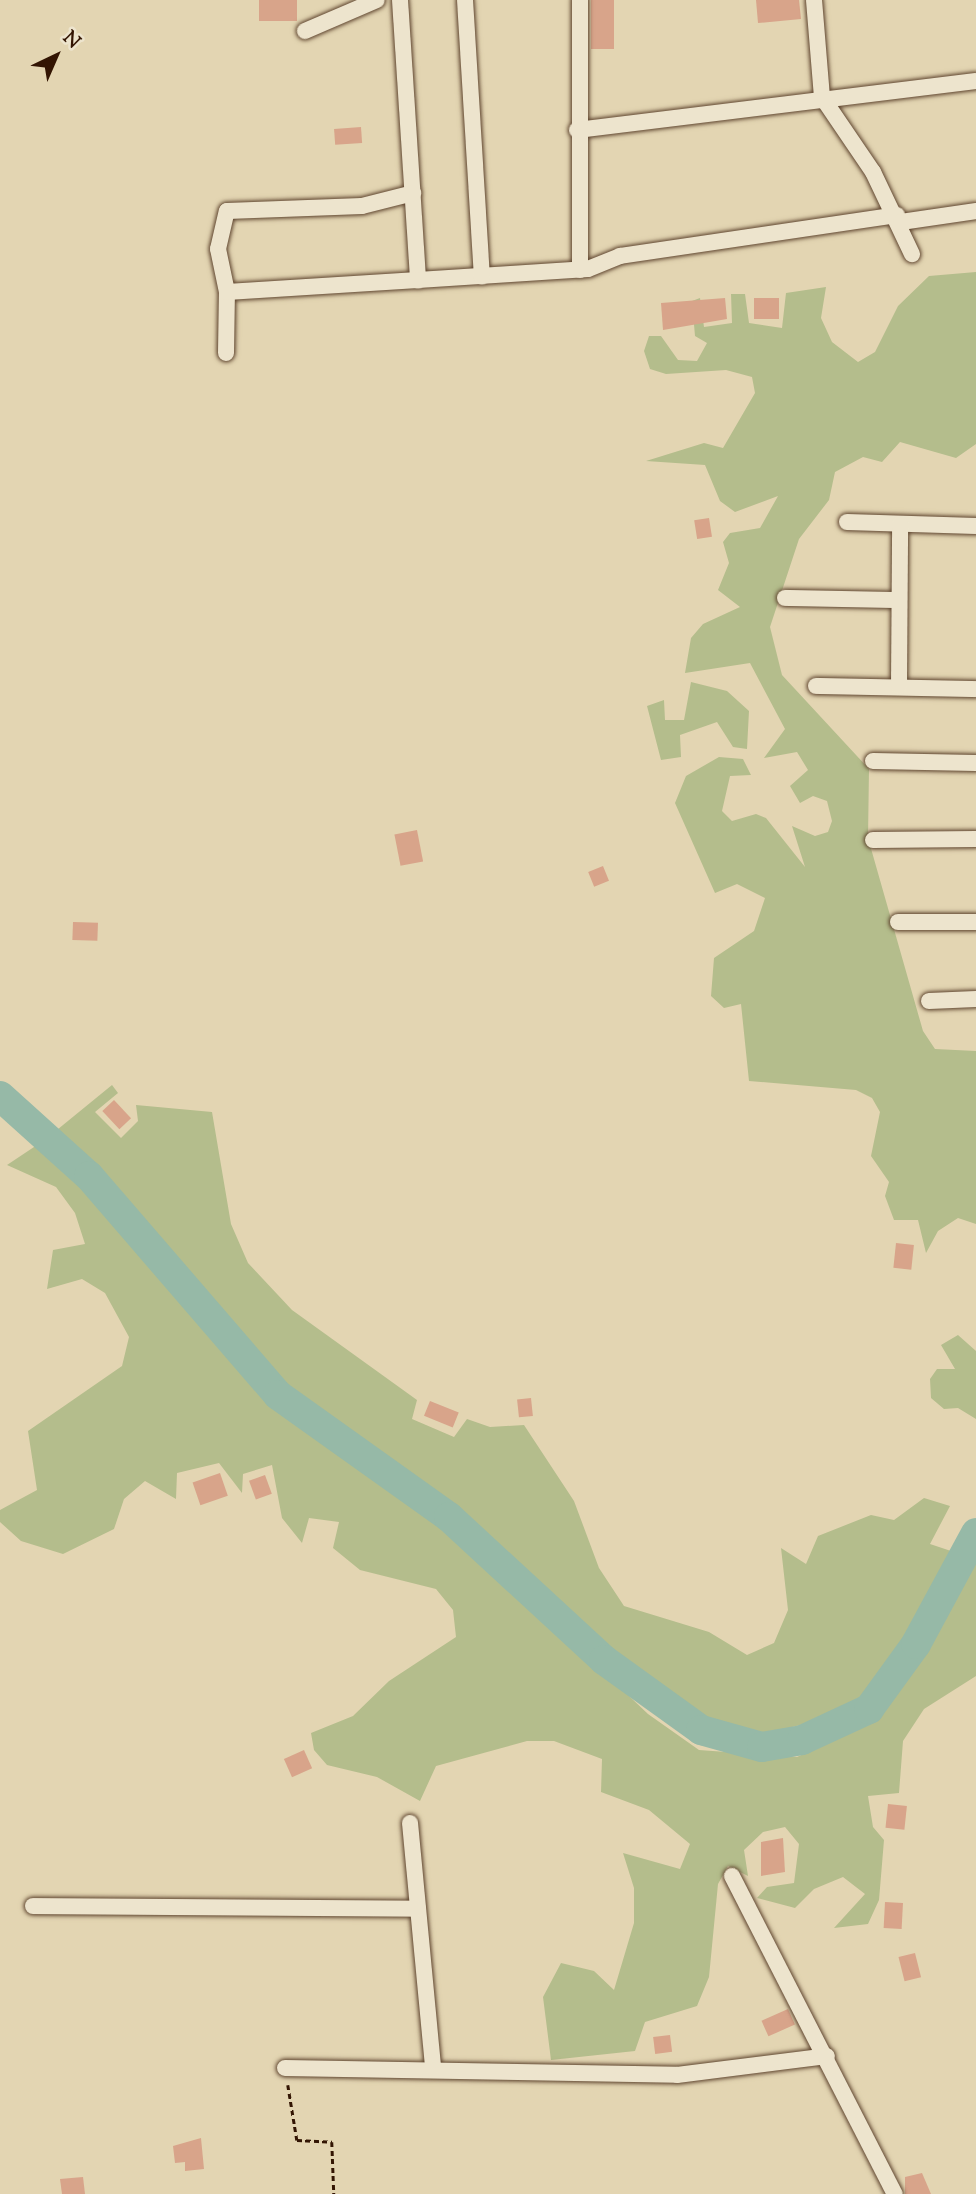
<!DOCTYPE html>
<html>
<head>
<meta charset="utf-8">
<style>
	body { margin:0 }
	#map { position:relative; width:976px; height:2194px; overflow:hidden; background:#e3d5b2; font-family:"Sorts Mill Goudy",serif }
	div>[style] { position:absolute }
	.green>* { inset:0; background:#b4bd8c }
	.river>* { height:30px; margin:-15px; padding:0 15px; transform-origin:15px; border-radius:15px; background:#96b9a7 }
	.building>* { inset:0; background:#d8a48a; transform-origin:0 0 }
	.path>* { height:2.5px; margin-top:-1.25px; transform-origin:0; background:repeating-linear-gradient(90deg,#331503 0 5px,transparent 0 8.5px) }
	.roads { filter:drop-shadow(0 0 2px #5f452f) drop-shadow(0 0 2px #5f452f) }
	.street>* { height:16px; margin:-8px; padding:0 8px; transform-origin:8px; border-radius:8px; background:#ede4cd }
	span { translate:-50% -50%; white-space:nowrap; text-align:center; line-height:1.15; -webkit-text-stroke:5px #ede4cd; paint-order:stroke }
	.north { position:absolute; left:21px; top:21px; width:70px; height:70px; -webkit-text-stroke:5px #ede4cd; paint-order:stroke; rotate:44deg; font-size:19px; font-weight:700; line-height:28px; text-align:center; color:#331503 }
	.north::after { content:''; display:block; margin:auto; width:24px; height:32px; background:#331503; clip-path:polygon(50% 0,100% 100%,50% 72%,0 100%) }
</style>
</head>
<body>
<div id="map">
	<div class="green">
		<i style="clip-path:polygon(976px 272px,976px 444px,956px 458px,900px 442px,882px 462px,863px 457px,835px 472px,829px 500px,799px 539px,770px 627px,782px 675px,869px 769px,868px 838px,923px 1031px,935px 1049px,976px 1051px,976px 1224px,958px 1218px,938px 1231px,926px 1253px,918px 1220px,894px 1220px,885px 1196px,889px 1182px,871px 1156px,880px 1112px,872px 1098px,856px 1090px,749px 1081px,741px 1004px,724px 1008px,711px 996px,714px 958px,754px 931px,765px 898px,737px 884px,715px 893px,675px 803px,686px 776px,719px 757px,743px 759px,751px 775px,730px 776px,722px 811px,732px 821px,756px 814px,766px 818px,805px 867px,792px 826px,815px 836px,828px 832px,832px 821px,827px 801px,813px 796px,800px 803px,790px 786px,808px 770px,797px 752px,764px 758px,785px 729px,750px 663px,685px 673px,691px 638px,703px 624px,740px 607px,718px 590px,729px 563px,723px 542px,730px 533px,760px 528px,778px 496px,735px 512px,720px 501px,705px 465px,646px 461px,704px 443px,723px 448px,755px 393px,752px 377px,726px 370px,666px 374px,650px 369px,644px 351px,649px 336px,661px 336px,678px 360px,697px 361px,707px 343px,695px 336px,692px 301px,700px 298px,704px 327px,732px 323px,731px 294px,745px 294px,749px 323px,782px 328px,786px 293px,826px 287px,821px 318px,832px 342px,858px 362px,875px 352px,898px 306px,929px 276px)"></i>
		<i style="clip-path:polygon(691px 682px,727px 691px,749px 711px,747px 749px,733px 747px,717px 722px,680px 735px,681px 757px,661px 760px,647px 706px,664px 700px,665px 720px,684px 720px)"></i>
		<i style="clip-path:polygon(112px 1085px,118px 1093px,95px 1112px,121px 1138px,138px 1121px,136px 1105px,212px 1112px,231px 1224px,248px 1263px,292px 1310px,417px 1400px,412px 1419px,454px 1437px,467px 1419px,490px 1427px,524px 1425px,574px 1501px,599px 1568px,624px 1606px,709px 1632px,747px 1655px,774px 1643px,788px 1610px,781px 1548px,806px 1564px,818px 1536px,871px 1515px,894px 1520px,924px 1498px,950px 1506px,930px 1544px,954px 1552px,916px 1632px,873px 1691px,838px 1715px,754px 1737px,708px 1725px,607px 1651px,437px 1497px,274px 1379px,52px 1134px)"></i>
		<i style="clip-path:polygon(43px 1141px,273px 1397px,456px 1532px,648px 1714px,699px 1750px,797px 1757px,859px 1728px,912px 1669px,976px 1554px,976px 1676px,924px 1709px,903px 1741px,899px 1793px,868px 1796px,873px 1827px,884px 1840px,879px 1900px,868px 1924px,834px 1928px,865px 1894px,843px 1877px,814px 1889px,795px 1908px,757px 1898px,767px 1887px,794px 1883px,799px 1844px,785px 1827px,763px 1832px,744px 1850px,748px 1876px,728px 1866px,718px 1884px,709px 1977px,697px 2006px,645px 2022px,635px 2051px,551px 2060px,543px 1997px,561px 1963px,594px 1971px,614px 1990px,634px 1923px,634px 1888px,623px 1853px,680px 1869px,690px 1844px,649px 1810px,601px 1792px,602px 1759px,554px 1741px,527px 1741px,436px 1766px,420px 1801px,377px 1777px,327px 1765px,314px 1750px,311px 1733px,353px 1716px,389px 1681px,456px 1637px,453px 1610px,436px 1589px,360px 1570px,333px 1548px,339px 1522px,309px 1518px,302px 1543px,282px 1518px,272px 1465px,243px 1474px,242px 1493px,219px 1463px,177px 1473px,176px 1499px,145px 1481px,124px 1499px,114px 1529px,63px 1554px,21px 1541px,0 1522px,0 1510px,37px 1490px,28px 1431px,122px 1366px,129px 1337px,105px 1293px,82px 1279px,47px 1289px,53px 1250px,85px 1244px,75px 1213px,56px 1187px,7px 1165px)"></i>
		<i style="clip-path:polygon(958px 1335px,976px 1351px,976px 1419px,958px 1408px,944px 1409px,931px 1398px,930px 1379px,937px 1369px,955px 1369px,941px 1345px)"></i>
	</div>
	<div class="river">
		<i style="left:0;top:1096px;width:120px;rotate:42deg"></i>
		<i style="left:89px;top:1176px;width:289px;rotate:49.2deg"></i>
		<i style="left:278px;top:1395px;width:210px;rotate:35.5deg"></i>
		<i style="left:449px;top:1517px;width:211px;rotate:42.7deg"></i>
		<i style="left:604px;top:1660px;width:120px;rotate:35.8deg"></i>
		<i style="left:701px;top:1730px;width:63px;rotate:15.6deg"></i>
		<i style="left:762px;top:1747px;width:41px;rotate:-9.9deg"></i>
		<i style="left:802px;top:1740px;width:74px;rotate:-24.8deg"></i>
		<i style="left:869px;top:1709px;width:80px;rotate:-54.1deg"></i>
		<i style="left:916px;top:1644px;width:126px;rotate:-61.6deg"></i>
	</div>
	<div class="building">
		<i style="left:259px;top:0;width:38px;height:21px"></i>
		<i style="left:591px;top:0;width:23px;height:49px"></i>
		<i style="clip-path:polygon(756px 0,799px 0,801px 19px,758px 23px)"></i>
		<i style="left:361px;top:127px;width:16px;height:27px;rotate:86deg"></i>
		<i style="clip-path:polygon(725px 298px,727px 319px,663px 330px,661px 303px)"></i>
		<i style="left:779px;top:298px;width:21px;height:25px;rotate:90deg"></i>
		<i style="left:709px;top:518px;width:19px;height:15px;rotate:81deg"></i>
		<i style="left:417px;top:830px;width:32px;height:23px;rotate:79deg"></i>
		<i style="left:603px;top:866px;width:16px;height:16px;rotate:68deg"></i>
		<i style="left:73px;top:922px;width:25px;height:18px;rotate:2deg"></i>
		<i style="left:114px;top:1100px;width:25px;height:16px;rotate:47deg"></i>
		<i style="left:896px;top:1243px;width:18px;height:25px;rotate:6deg"></i>
		<i style="left:531px;top:1398px;width:18px;height:14px;rotate:84deg"></i>
		<i style="left:430px;top:1401px;width:31px;height:16px;rotate:22deg"></i>
		<i style="left:220px;top:1473px;width:24px;height:29px;rotate:71deg"></i>
		<i style="left:265px;top:1475px;width:20px;height:17px;rotate:70deg"></i>
		<i style="left:304px;top:1750px;width:20px;height:22px;rotate:66deg"></i>
		<i style="left:888px;top:1804px;width:19px;height:24px;rotate:6deg"></i>
		<i style="clip-path:polygon(783px 1838px,785px 1872px,761px 1876px,761px 1842px)"></i>
		<i style="left:885px;top:1902px;width:18px;height:26px;rotate:3deg"></i>
		<i style="left:915px;top:1953px;width:25px;height:17px;rotate:76deg"></i>
		<i style="left:788px;top:2009px;width:17px;height:29px;rotate:66deg"></i>
		<i style="left:670px;top:2035px;width:17px;height:17px;rotate:83deg"></i>
		<i style="clip-path:polygon(201px 2138px,204px 2169px,185px 2171px,185px 2162px,175px 2163px,173px 2146px)"></i>
		<i style="clip-path:polygon(922px 2173px,931px 2194px,905px 2194px,905px 2177px)"></i>
		<i style="clip-path:polygon(83px 2177px,85px 2194px,62px 2194px,60px 2179px)"></i>
	</div>
	<div class="path">
		<i style="left:288px;top:2085px;width:56px;rotate:80.7deg"></i>
		<i style="left:297px;top:2140px;width:35px;rotate:3deg"></i>
		<i style="left:332px;top:2142px;width:52px;rotate:87.8deg"></i>
	</div>
	<div class="roads">
		<div class="street">
			<i style="left:400px;top:0;width:281px;rotate:86.3deg"></i>
			<i style="left:418px;top:280px;width:170px;rotate:-3.7deg"></i>
			<i style="left:588px;top:269px;width:35px;rotate:-22deg"></i>
			<i style="left:620px;top:256px;width:280px;rotate:-8.4deg"></i>
			<i style="left:465px;top:0;width:277px;rotate:86.5deg"></i>
			<i style="left:580px;top:0;width:270px;rotate:90deg"></i>
			<i style="left:814px;top:0;width:97px;rotate:85.3deg"></i>
			<i style="left:822px;top:97px;width:91px;rotate:55.8deg"></i>
			<i style="left:873px;top:172px;width:91px;rotate:64.6deg"></i>
			<i style="left:305px;top:31px;width:78px;rotate:-23.3deg"></i>
			<i style="left:577px;top:130px;width:402px;rotate:-7deg"></i>
			<i style="left:901px;top:222px;width:76px;rotate:-8.3deg"></i>
			<i style="left:227px;top:292px;width:191px;rotate:-3.6deg"></i>
			<i style="left:226px;top:353px;width:61px;rotate:-89.1deg"></i>
			<i style="left:227px;top:292px;width:44px;rotate:-101.8deg"></i>
			<i style="left:218px;top:249px;width:39px;rotate:-77deg"></i>
			<i style="left:227px;top:211px;width:135px;rotate:-2.1deg"></i>
			<i style="left:362px;top:206px;width:53px;rotate:-14.3deg"></i>
			<i style="left:847px;top:522px;width:129px;rotate:1.8deg"></i>
			<i style="left:785px;top:598px;width:114px;rotate:1deg"></i>
			<i style="left:816px;top:686px;width:160px;rotate:1.1deg"></i>
			<i style="left:899px;top:686px;width:162px;rotate:-89.6deg"></i>
			<i style="left:873px;top:761px;width:103px;rotate:1.1deg"></i>
			<i style="left:873px;top:840px;width:103px;rotate:-0.6deg"></i>
			<i style="left:898px;top:922px;width:78px"></i>
			<i style="left:929px;top:1001px;width:47px;rotate:-2.4deg"></i>
			<i style="left:410px;top:1823px;width:246px;rotate:84.6deg"></i>
			<i style="left:732px;top:1876px;width:357px;rotate:62.9deg"></i>
			<i style="left:33px;top:1906px;width:385px;rotate:0.4deg"></i>
			<i style="left:285px;top:2068px;width:392px;rotate:1deg"></i>
			<i style="left:677px;top:2075px;width:151px;rotate:-7.2deg"></i>
		</div>
	</div>
	<div class="north">N</div>
</div>
</body>
</html>
